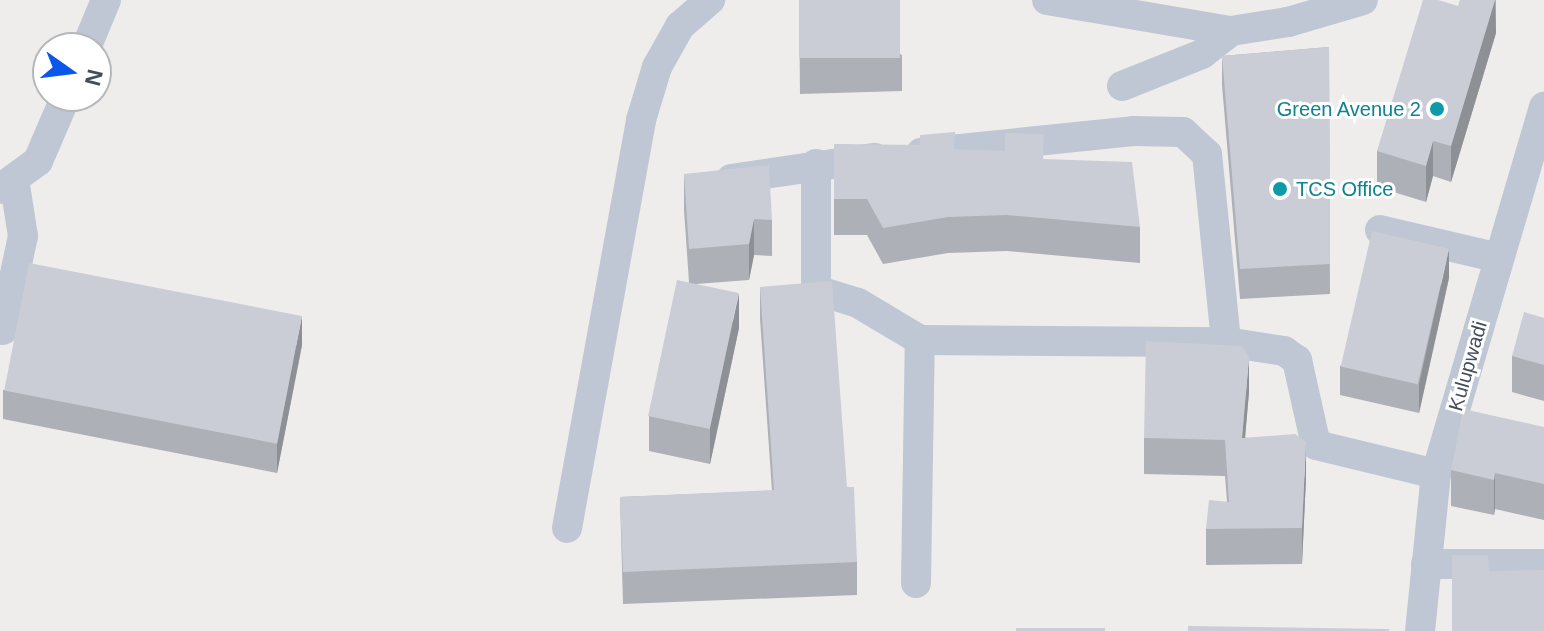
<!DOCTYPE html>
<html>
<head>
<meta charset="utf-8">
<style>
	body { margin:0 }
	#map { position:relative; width:1544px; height:631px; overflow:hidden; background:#efecec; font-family:Arial,sans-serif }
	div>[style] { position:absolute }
	.minor>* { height:30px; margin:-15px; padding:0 15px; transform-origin:15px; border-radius:15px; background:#bec7d3 }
	.wall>* { inset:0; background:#aeb0b7 }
	.shaded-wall>* { inset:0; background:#8d9095 }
	.building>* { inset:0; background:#cacdd5; transform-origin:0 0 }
	.dots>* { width:22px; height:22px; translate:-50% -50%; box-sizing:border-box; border:4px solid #fff; border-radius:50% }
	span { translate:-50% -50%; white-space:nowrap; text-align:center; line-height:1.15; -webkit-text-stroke:6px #fff; paint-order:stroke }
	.culture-label { font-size:20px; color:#0d838f }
	.right { translate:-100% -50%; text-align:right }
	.left { translate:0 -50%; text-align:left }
	.street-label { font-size:20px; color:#434d5b }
	.north { position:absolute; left:32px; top:32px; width:80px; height:80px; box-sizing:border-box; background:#fff; border:2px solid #b4b8bd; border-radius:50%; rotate:104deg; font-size:22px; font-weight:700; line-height:32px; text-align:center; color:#434d5b }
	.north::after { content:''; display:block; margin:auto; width:28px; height:36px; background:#0b57ea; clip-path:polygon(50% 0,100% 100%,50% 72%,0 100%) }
</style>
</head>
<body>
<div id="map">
	<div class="minor">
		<i style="left:1047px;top:0;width:187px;rotate:9.6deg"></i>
		<i style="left:86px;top:48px;width:52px;rotate:-67.4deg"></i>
		<i style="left:1122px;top:86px;width:86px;rotate:-21.8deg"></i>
		<i style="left:1202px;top:54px;width:37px;rotate:-38deg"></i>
		<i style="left:1231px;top:31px;width:58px;rotate:-9deg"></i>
		<i style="left:1288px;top:22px;width:78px;rotate:-16.3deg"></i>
		<i style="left:921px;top:153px;width:213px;rotate:-5.9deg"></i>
		<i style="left:1133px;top:131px;width:50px;rotate:1.1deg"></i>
		<i style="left:1183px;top:132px;width:33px;rotate:43deg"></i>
		<i style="left:1207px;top:154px;width:189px;rotate:84.2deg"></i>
		<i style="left:1226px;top:342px;width:59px;rotate:8.8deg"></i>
		<i style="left:1284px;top:351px;width:16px;rotate:35deg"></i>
		<i style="left:1297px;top:360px;width:87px;rotate:77.4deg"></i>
		<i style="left:1316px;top:445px;width:123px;rotate:13.6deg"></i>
		<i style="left:816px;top:164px;width:126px;rotate:90deg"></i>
		<i style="left:816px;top:290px;width:44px;rotate:17.2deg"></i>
		<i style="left:858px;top:303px;width:72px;rotate:30.8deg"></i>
		<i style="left:731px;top:179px;width:145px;rotate:-8.4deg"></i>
		<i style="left:0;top:189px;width:47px;rotate:-36.4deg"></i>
		<i style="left:38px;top:161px;width:71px;rotate:-66.7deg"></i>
		<i style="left:1380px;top:230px;width:122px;rotate:13.2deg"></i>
		<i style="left:3px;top:330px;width:96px;rotate:-78deg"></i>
		<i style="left:23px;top:236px;width:58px;rotate:-99deg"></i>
		<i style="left:567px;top:528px;width:415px;rotate:-79.7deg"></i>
		<i style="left:641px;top:120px;width:55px;rotate:-73.2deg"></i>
		<i style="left:657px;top:67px;width:47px;rotate:-60.7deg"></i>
		<i style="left:680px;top:26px;width:40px;rotate:-41deg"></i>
		<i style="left:1426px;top:564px;width:118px"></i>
		<i style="left:916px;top:583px;width:243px;rotate:-89.1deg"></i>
		<i style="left:920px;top:340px;width:306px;rotate:0.4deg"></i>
		<i style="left:1420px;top:631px;width:158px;rotate:-84.2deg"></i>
		<i style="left:1436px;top:474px;width:383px;rotate:-73.6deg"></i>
	</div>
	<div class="wall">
		<i style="clip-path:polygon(799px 0,902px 55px,902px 91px,800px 94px)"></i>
		<i style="clip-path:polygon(1496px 0,1496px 33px,1451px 182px,1433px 176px,1426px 202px,1377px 187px,1377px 151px,1458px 6px)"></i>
		<i style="clip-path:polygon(1329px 47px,1330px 294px,1240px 299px,1222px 85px,1222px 56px)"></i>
		<i style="clip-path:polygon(834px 144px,955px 149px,1044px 159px,1140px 227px,1140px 263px,1007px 251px,948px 253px,883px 264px,867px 235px,834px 235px)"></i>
		<i style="clip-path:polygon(684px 174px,772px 220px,772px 256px,754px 255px,749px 280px,696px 284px,739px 328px,710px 464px,649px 451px,649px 416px,689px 282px,684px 210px)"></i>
		<i style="clip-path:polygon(1449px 278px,1419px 413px,1340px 395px,1340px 366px)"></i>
		<i style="clip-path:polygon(760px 287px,847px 487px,857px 562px,857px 595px,623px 604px,620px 497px,772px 491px,760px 319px)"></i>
		<i style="clip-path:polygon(1544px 318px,1544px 401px,1512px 392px,1512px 356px)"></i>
		<i style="clip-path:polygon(302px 345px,277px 473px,3px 419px,3px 390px)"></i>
		<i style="clip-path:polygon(1249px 392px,1245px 437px,1306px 478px,1302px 564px,1206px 565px,1206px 529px,1227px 501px,1225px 476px,1144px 474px,1144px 438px)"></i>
		<i style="clip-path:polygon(1544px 427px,1544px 520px,1495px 509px,1494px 515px,1451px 506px,1451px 470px)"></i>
	</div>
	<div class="shaded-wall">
		<i style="clip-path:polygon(1495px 0,1496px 33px,1451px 182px,1451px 146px)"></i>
		<i style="clip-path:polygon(1433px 141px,1433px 176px,1426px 202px,1426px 166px)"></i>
		<i style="clip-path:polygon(754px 219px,754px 255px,749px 280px,749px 244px)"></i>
		<i style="clip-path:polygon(1449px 249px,1449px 278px,1419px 413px,1419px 384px)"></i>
		<i style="clip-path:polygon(739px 293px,739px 328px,710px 464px,710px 428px)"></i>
		<i style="clip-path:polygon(302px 316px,302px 345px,277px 473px,277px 443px)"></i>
		<i style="clip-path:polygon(1249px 357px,1249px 392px,1242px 473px,1242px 438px)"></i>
		<i style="clip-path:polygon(1306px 442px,1306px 478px,1302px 564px,1302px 528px)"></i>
		<i style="clip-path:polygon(1495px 473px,1495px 509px,1494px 515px,1494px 480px)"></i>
	</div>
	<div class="building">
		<i style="left:799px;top:0;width:101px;height:58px"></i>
		<i style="clip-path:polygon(1423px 0,1438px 0,1458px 6px,1460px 0,1495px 0,1451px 146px,1433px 141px,1426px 166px,1377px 151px)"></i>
		<i style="clip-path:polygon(1329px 47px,1330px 264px,1240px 269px,1222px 56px)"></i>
		<i style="clip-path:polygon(955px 132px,954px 149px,1005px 151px,1005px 133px,1044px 134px,1043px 159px,1132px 162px,1140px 227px,1007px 215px,948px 217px,883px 228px,867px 199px,834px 199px,834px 144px,920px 145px,920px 135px)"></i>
		<i style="clip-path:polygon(769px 165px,772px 220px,754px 219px,749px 244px,689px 249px,684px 174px)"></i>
		<i style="left:1372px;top:231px;width:79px;height:139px;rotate:13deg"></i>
		<i style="left:29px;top:263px;width:278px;height:130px;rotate:11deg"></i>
		<i style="left:677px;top:280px;width:63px;height:139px;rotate:12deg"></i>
		<i style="clip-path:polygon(832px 281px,847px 487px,854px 487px,857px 562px,623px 572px,620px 497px,774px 490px,760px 287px)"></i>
		<i style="clip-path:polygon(1524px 312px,1544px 318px,1544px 365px,1512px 356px)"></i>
		<i style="clip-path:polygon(1146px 341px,1242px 346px,1249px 357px,1242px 438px,1295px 434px,1306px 442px,1302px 528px,1206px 529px,1209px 500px,1229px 502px,1225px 440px,1144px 438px)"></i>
		<i style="clip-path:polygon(1463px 409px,1544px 427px,1544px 484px,1495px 473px,1494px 480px,1451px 470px)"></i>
		<i style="clip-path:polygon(1452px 555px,1488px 555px,1489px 571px,1544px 570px,1544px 631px,1452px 631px)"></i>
		<i style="clip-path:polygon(1188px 626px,1389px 629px,1389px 631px,1188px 631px)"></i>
		<i style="left:1016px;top:628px;width:89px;height:3px"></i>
	</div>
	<div class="dots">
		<i style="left:1437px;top:109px;background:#0f9aa8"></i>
		<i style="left:1280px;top:189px;background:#0f9aa8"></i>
	</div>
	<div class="culture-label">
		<span class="right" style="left:1421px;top:109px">Green Avenue 2</span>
		<span class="left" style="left:1296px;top:189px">TCS Office</span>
	</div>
	<div class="street-label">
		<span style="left:1468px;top:366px;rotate:-74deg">Kulupwadi</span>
	</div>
	<div class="north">N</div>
</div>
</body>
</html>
